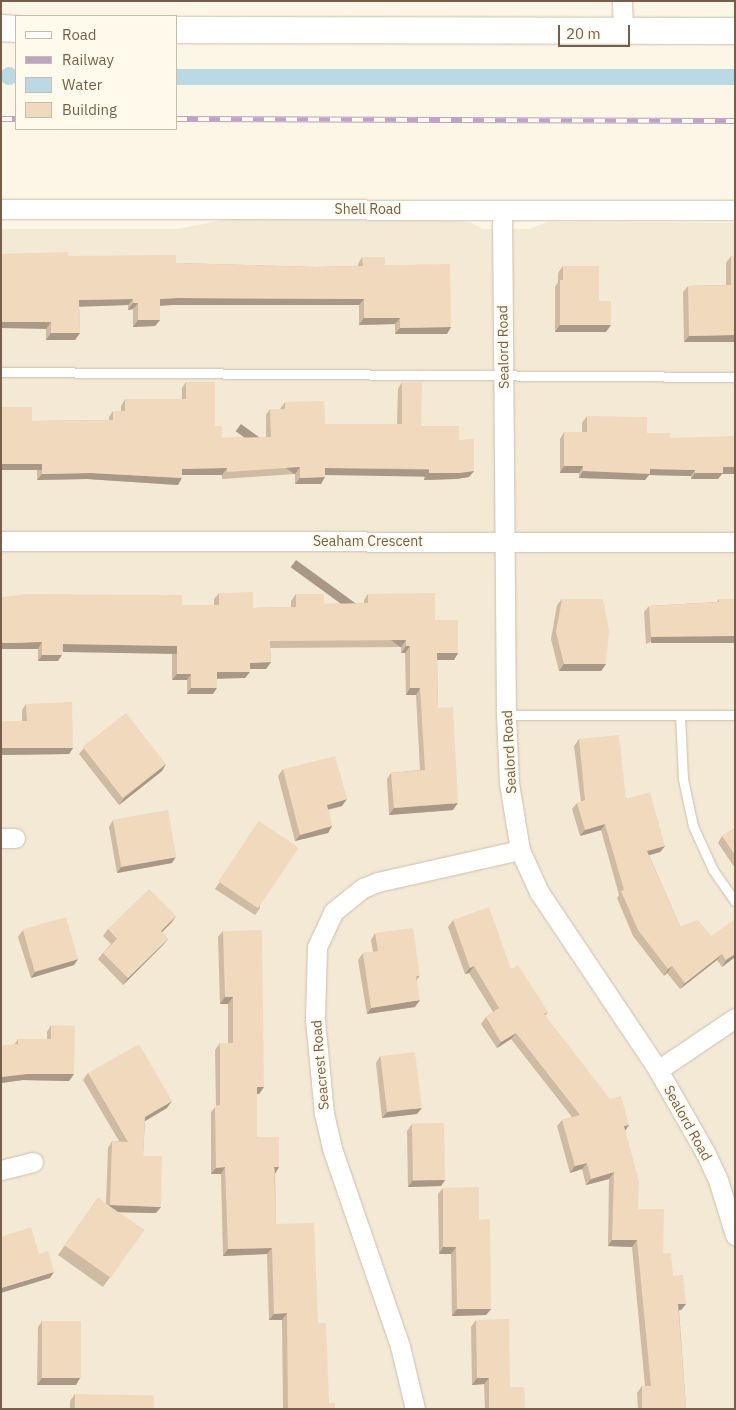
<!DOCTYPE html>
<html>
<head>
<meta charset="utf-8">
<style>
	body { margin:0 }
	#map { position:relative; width:736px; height:1410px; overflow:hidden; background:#fcf6e6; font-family:"IBM Plex Sans",sans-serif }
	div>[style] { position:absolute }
	.residential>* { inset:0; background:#f3e9d5 }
	.water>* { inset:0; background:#bbd9e5; transform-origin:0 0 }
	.round { border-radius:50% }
	.roads { filter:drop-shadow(0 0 1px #cdbfad) drop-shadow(0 0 1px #cdbfad) }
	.lane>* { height:9px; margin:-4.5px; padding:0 4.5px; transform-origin:4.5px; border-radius:4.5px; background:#fff }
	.street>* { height:19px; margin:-9.5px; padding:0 9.5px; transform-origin:9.5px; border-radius:9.5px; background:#fff }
	.secondary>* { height:26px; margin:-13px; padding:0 13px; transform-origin:13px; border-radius:13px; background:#fff }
	.rail>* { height:5.5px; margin-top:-2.75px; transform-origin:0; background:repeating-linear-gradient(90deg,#fffaec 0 11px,#bba4c5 0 22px); box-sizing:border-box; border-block:1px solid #bba4c5 }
	.wall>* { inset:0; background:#cfbba3 }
	.shaded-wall>* { inset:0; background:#a99885; transform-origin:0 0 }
	.building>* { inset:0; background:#f1d9be; transform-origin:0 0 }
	span { translate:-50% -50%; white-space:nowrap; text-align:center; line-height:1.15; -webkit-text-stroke:4px #fffaec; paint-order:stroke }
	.street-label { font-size:14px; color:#755f4b }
	.frame { position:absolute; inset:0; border:2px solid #755f4b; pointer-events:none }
	.legend { position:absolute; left:15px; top:15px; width:162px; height:115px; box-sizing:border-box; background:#fffaec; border:1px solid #c8bcac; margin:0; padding:6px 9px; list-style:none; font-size:15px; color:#755f4b }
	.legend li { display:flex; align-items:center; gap:10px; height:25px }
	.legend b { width:25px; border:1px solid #c8bcac }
	.scale { position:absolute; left:558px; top:25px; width:72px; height:22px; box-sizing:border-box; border:2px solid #755f4b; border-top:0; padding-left:6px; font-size:15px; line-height:18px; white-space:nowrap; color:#755f4b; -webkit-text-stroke:4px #fffaec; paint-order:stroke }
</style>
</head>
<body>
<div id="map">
	<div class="residential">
		<i style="clip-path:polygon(230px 219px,457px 221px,470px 222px,482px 229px,529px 229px,547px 222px,735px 223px,735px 1409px,1px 1409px,1px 229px,177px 229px)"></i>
	</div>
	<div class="water">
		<i class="round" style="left:0;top:67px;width:18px;height:18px"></i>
		<i style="left:176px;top:69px;width:559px;height:16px"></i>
	</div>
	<div class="roads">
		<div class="lane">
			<i style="left:1px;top:372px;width:734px;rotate:0.39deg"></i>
			<i style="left:506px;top:715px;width:229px"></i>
			<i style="left:680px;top:715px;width:64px;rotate:87.3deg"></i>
			<i style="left:683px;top:779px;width:48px;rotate:78deg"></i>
			<i style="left:693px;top:826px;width:48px;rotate:65.6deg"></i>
			<i style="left:713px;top:870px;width:38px;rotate:55deg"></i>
		</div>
		<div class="street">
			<i style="left:622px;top:1px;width:31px;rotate:88deg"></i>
			<i style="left:1px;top:209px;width:734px;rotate:0.08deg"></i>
			<i style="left:502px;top:210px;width:505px;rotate:89.55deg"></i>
			<i style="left:506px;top:715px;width:68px;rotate:87.5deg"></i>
			<i style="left:509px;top:783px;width:68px;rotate:80.7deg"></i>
			<i style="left:520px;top:850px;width:46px;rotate:65.7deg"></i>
			<i style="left:539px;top:892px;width:214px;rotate:56.2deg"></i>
			<i style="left:658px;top:1070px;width:95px;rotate:60.2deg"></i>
			<i style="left:705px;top:1152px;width:31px;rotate:65deg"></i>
			<i style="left:718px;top:1180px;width:58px;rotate:72.8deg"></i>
			<i style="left:1px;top:541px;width:734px;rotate:0.08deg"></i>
			<i style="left:1px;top:838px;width:14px"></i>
			<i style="left:658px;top:1070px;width:93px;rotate:-34deg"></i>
			<i style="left:1px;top:1170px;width:33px;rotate:-14deg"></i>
			<i style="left:415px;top:1409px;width:65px;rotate:-103.4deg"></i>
			<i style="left:400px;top:1346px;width:209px;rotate:-109deg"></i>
			<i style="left:332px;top:1148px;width:35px;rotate:-103deg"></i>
			<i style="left:324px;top:1114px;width:95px;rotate:-95.4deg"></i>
			<i style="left:315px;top:1019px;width:72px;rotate:-88.4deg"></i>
			<i style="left:317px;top:947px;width:38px;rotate:-65deg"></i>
			<i style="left:333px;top:912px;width:38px;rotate:-39deg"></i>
			<i style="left:363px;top:888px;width:16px;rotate:-22deg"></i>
			<i style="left:378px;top:882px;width:146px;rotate:-12.7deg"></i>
		</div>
		<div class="secondary">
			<i style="left:1px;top:28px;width:15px;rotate:4deg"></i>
			<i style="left:176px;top:30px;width:559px;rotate:0.1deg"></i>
		</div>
	</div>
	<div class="rail">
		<i style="left:1px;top:119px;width:15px"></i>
		<i style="left:176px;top:119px;width:559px;rotate:0.2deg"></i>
	</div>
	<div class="wall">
		<i style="clip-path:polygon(68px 256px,176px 263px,316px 267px,358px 266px,358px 264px,362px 257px,385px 265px,447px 334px,395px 334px,395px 324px,359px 325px,359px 305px,172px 305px,160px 306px,160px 320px,155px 326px,133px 327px,133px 309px,128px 310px,128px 305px,79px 306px,80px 333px,75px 340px,46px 340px,46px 329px,38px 328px)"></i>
		<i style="clip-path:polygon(731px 256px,735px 256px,735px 342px,684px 342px,683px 292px,688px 286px,726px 285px,726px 263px)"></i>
		<i style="clip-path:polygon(563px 266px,599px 301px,606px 332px,555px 332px,555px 287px,558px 282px,558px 273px)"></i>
		<i style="clip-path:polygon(186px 382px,222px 438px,266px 437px,266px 415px,270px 409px,280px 409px,285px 402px,325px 424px,397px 424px,398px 389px,402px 382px,421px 426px,459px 440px,474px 471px,469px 477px,456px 479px,424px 480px,424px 475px,325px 474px,321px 484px,295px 484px,295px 474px,222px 479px,222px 475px,182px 475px,178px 485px,87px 479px,37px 480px,37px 470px,1px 470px,2px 407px,32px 421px,109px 420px,109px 417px,113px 411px,121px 411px,121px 406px,125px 399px,182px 399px,182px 388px)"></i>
		<i style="clip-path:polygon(587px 416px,647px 433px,670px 438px,722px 474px,718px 479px,691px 479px,691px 476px,649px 475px,645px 480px,579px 478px,579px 473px,560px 473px,560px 439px,564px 432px,582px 432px,582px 423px)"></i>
		<i style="clip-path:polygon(219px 593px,253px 608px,291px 607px,291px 601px,296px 594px,324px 604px,364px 603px,364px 600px,368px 594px,435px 620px,458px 653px,454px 660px,437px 660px,438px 708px,453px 810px,389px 815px,387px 779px,391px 773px,420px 770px,416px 695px,406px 695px,405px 653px,401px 653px,401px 647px,270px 648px,271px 662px,266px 669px,250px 669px,245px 678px,217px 678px,213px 694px,187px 694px,187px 680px,172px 680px,172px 652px,63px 650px,58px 661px,38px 661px,38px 649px,1px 649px,182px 605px,214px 605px,214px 599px)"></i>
		<i style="clip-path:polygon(562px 599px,606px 664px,601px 671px,559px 671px,551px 639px,557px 605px)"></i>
		<i style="clip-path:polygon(719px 599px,735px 599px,646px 644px,644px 612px,649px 606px,717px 602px)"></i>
		<i style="clip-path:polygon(26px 704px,73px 748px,69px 754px,1px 755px,1px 721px,22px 721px,22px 710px)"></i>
		<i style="clip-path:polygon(579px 739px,665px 846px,660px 852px,649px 855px,680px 926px,711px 936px,735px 957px,722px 967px,717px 960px,680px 989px,667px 973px,664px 976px,633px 936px,617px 898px,619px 895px,601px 830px,580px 836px,572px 809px,577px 803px,581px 802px,574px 746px)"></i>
		<i style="clip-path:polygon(84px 748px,166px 764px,162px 771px,119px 805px,79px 754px)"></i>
		<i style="clip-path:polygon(283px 769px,342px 806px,328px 810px,332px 826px,328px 833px,295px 841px,278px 776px)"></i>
		<i style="clip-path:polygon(113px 820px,172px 863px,117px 873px,109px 827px)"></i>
		<i style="clip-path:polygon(259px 821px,260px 908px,255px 915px,215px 889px)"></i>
		<i style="clip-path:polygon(735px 828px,735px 868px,718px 843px,722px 836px)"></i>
		<i style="clip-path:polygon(176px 916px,171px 923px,162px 932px,168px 939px,163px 945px,123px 985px,98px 959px,103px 953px,111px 944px,103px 936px,108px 929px)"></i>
		<i style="clip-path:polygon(453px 920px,511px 969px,548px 1012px,545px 1016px,629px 1125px,625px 1131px,638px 1209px,663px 1254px,686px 1304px,681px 1310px,679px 1310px,686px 1408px,699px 1409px,638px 1409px,637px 1393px,642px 1386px,645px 1386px,632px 1247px,608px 1246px,609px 1179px,586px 1185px,582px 1169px,570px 1173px,557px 1126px,562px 1120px,572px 1117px,511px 1039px,497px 1048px,481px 1024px,486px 1017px,493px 1012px,469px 973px,465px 974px,448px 927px)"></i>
		<i style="clip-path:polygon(23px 930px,78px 959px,74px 965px,31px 978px,18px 937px)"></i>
		<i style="clip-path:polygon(223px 931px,264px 1087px,259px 1094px,257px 1094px,257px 1137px,275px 1174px,276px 1224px,318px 1323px,329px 1403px,335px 1409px,283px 1409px,282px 1320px,269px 1320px,267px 1254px,223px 1256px,221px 1174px,211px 1174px,211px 1112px,216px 1106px,215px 1050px,220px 1043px,228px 1043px,228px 1004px,220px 1004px,218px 937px)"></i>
		<i style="clip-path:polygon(375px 933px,420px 976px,417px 980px,415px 1007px,367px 1014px,358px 960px,363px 953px,373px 952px,371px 940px)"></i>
		<i style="clip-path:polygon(51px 1025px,74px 1074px,69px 1081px,23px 1080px,1px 1083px,1px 1046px,14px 1045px,18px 1039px,47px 1039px,47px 1032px)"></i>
		<i style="clip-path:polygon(380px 1056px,417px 1114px,382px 1118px,376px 1063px)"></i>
		<i style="clip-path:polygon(88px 1073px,167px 1108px,145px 1121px,143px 1156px,156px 1213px,117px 1212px,144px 1230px,103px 1287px,58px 1255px,98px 1198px,106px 1204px,108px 1148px,112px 1141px,119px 1141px,83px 1080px)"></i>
		<i style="clip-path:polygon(412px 1124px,445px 1180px,441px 1186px,408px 1187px,407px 1131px)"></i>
		<i style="clip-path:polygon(443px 1188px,479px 1220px,491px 1309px,486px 1315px,452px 1316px,451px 1254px,439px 1254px,438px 1194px)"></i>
		<i style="clip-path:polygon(476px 1320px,510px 1387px,525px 1409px,485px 1409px,484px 1384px,472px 1385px,471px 1327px)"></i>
		<i style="clip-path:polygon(42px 1321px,80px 1378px,76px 1385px,37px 1385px,38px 1327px)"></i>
		<i style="clip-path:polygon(75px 1394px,154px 1409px,70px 1409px,70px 1401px)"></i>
	</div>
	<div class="shaded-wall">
		<i style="clip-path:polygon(177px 298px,364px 299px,359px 305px,172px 305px,155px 306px,160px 299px)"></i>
		<i style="clip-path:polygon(133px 299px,128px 305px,74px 307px,79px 300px)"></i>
		<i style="clip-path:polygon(133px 303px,138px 303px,133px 309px,128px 310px)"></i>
		<i style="clip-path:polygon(364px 318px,400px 318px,395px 324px,359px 325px)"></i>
		<i style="clip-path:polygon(138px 320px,160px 320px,155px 326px,133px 327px)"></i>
		<i style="clip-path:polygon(1px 322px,51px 322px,46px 329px,1px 328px)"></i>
		<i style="clip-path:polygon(560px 325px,611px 325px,606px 332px,555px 332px)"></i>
		<i style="clip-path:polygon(451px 327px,447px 334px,395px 334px,400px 328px)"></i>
		<i style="clip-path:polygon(51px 333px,80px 333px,75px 340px,46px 340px)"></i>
		<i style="clip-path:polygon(735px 335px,735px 342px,684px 342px,689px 336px)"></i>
		<i style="left:1px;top:464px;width:41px;height:6px"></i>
		<i style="clip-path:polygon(564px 466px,583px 466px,579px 473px,560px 473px)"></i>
		<i style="left:300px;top:467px;width:9px;height:73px;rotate:126deg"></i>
		<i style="clip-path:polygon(723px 467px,735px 467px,735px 474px,722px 474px,718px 479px,691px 479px,695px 473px)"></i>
		<i style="clip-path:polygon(227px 468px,222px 475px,178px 475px,182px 469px)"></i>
		<i style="left:325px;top:468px;width:104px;height:7px;rotate:1deg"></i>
		<i style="clip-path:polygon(650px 469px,695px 470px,691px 476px,649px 475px,645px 480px,579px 478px,583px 471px)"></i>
		<i style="clip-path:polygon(474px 471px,469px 477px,456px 479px,424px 480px,429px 473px)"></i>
		<i style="clip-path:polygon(91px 473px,182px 478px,178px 485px,87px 479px,37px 480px,42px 474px)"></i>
		<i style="clip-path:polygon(325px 477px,321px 484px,295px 484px,300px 478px)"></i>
		<i style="left:735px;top:636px;width:7px;height:84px;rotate:90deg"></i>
		<i style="left:406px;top:640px;width:9px;height:136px;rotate:126deg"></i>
		<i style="clip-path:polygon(42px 642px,38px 649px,1px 649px,1px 643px)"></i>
		<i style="left:63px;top:644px;width:114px;height:8px;rotate:1deg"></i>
		<i style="clip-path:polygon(406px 646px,410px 646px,405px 653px,401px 653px)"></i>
		<i style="clip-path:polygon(437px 653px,458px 653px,454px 660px,433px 660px)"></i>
		<i style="clip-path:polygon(42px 655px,62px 655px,58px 661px,38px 661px)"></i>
		<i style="clip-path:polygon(271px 662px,266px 669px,245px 669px,250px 663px)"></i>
		<i style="clip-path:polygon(564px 664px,606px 664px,601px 671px,559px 671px)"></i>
		<i style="clip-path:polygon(217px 672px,250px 672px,245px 678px,213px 679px)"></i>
		<i style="clip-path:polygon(177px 674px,191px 674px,187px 680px,172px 680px)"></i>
		<i style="clip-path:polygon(191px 688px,217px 688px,213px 694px,187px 694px)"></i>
		<i style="clip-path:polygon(410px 688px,420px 688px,416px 695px,406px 695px)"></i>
		<i style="clip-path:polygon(1px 748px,73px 748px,69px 754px,1px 755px)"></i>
		<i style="clip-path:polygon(166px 764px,162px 771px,119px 805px,124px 798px)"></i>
		<i style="clip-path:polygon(347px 799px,342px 806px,322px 811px,327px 805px)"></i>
		<i style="clip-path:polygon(458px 803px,453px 810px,389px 815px,394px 808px)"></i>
		<i style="clip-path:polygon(605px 824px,601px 830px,580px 836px,585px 830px)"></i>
		<i style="clip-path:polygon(332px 826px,328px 833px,295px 841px,300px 835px)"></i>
		<i style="clip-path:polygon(665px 846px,660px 852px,643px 857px,647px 851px)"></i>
		<i style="clip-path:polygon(176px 857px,172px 863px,117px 873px,122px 866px)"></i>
		<i style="clip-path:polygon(176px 916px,171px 923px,156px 938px,161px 931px)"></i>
		<i style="clip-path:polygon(168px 939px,163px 945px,123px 985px,128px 978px)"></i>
		<i style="clip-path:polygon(722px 954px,717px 960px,680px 989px,685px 983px)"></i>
		<i style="clip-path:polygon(735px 954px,735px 957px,722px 967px,726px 960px)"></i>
		<i style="clip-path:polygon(78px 959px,74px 965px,31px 978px,35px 972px)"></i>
		<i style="clip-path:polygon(474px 966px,469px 973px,465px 974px,470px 968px)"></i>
		<i style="clip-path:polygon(672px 966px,667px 973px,664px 976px,668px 969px)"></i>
		<i style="clip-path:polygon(225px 997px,233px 997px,228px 1004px,220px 1004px)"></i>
		<i style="clip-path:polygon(420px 1000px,415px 1007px,367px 1014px,371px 1008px)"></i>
		<i style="clip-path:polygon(516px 1033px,511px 1039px,497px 1048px,501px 1042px)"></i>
		<i style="clip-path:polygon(27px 1074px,74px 1074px,69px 1081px,23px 1080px,1px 1083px,1px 1077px)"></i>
		<i style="clip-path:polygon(257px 1087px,264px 1087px,259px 1094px,252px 1094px)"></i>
		<i style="clip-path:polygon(172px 1101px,167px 1108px,140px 1124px,145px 1117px)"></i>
		<i style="clip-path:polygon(422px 1108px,417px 1114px,382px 1118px,387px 1112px)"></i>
		<i style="clip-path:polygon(629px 1125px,624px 1132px,624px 1126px)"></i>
		<i style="clip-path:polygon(587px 1163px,582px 1169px,570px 1173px,575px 1166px)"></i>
		<i style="clip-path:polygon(225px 1167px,221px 1174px,211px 1174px,216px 1168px)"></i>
		<i style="clip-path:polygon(274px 1167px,279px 1167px,275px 1174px)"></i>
		<i style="clip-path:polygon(614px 1172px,609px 1179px,586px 1185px,591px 1179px)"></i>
		<i style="clip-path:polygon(413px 1180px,445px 1180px,441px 1186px,408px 1187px)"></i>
		<i style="clip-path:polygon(110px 1205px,161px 1207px,156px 1213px,106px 1212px)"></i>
		<i style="clip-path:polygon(612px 1240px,637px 1240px,632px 1247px,608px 1246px)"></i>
		<i style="clip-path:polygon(443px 1247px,456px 1247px,451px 1254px,439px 1254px)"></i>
		<i style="clip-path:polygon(272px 1248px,267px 1254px,223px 1256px,228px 1249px)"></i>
		<i style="clip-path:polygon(54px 1272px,50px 1278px,1px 1293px,1px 1288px)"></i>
		<i style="clip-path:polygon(678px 1304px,686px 1304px,681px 1310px,674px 1311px)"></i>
		<i style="clip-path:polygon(457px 1309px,491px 1309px,486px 1315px,452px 1316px)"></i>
		<i style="clip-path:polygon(287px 1313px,282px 1320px,269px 1320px,274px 1314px)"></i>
		<i style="clip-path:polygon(42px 1378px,80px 1378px,76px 1385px,37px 1385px)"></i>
		<i style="clip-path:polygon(477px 1378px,489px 1378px,484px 1384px,472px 1385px)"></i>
	</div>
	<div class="building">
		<i style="clip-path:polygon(68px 252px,68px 256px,176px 255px,176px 263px,316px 267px,363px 266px,362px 257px,385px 257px,385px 265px,450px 264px,451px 327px,400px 328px,400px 318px,364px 318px,364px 299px,177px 298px,160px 299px,160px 320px,138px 320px,138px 303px,133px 303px,133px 299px,79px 300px,80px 333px,51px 333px,51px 322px,1px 322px,1px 254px)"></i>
		<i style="clip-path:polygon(731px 256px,735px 256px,735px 335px,689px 336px,688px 286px,731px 285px)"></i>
		<i style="clip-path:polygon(563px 266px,599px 266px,599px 301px,611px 301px,611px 325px,560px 325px,560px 280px,563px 280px)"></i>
		<i style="clip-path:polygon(186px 382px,215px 382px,215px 426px,222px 426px,222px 438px,271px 437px,270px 409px,285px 409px,285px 402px,324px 401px,325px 424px,402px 424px,402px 382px,422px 382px,421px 426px,459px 426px,459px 440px,474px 439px,474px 471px,460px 473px,429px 473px,429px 469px,325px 468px,325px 477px,300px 478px,300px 467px,227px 472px,227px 468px,182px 469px,182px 478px,91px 473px,42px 474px,42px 464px,1px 464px,2px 407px,32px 407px,32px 421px,113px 420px,113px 411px,125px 411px,125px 399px,186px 399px)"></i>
		<i style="clip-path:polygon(587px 416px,647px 417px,647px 433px,670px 433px,670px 438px,735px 436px,735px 467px,723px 467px,723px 473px,695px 473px,695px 470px,650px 469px,650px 474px,583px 471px,583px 466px,564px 466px,564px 432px,587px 432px)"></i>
		<i style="clip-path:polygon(253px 592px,253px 608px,296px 607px,296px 594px,324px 594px,324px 604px,368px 603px,368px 594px,435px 593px,435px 620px,458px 620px,458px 653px,437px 653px,438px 708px,453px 707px,458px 803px,394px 808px,391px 773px,425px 770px,420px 688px,410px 688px,410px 646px,406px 646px,406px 640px,270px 641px,271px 662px,250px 663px,250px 672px,217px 672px,217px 688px,191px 688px,191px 674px,177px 674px,177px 646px,63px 644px,62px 655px,42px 655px,42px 642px,1px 643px,1px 597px,28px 594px,182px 595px,182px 605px,219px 605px,219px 593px)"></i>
		<i style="clip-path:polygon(562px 599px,603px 599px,609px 631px,606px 664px,564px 664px,556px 632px)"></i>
		<i style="clip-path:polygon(719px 599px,735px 599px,735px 636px,651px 637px,649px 606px,719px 602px)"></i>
		<i style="clip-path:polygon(72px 702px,73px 748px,1px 748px,1px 721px,27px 721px,26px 704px)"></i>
		<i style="left:126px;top:713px;width:65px;height:55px;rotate:52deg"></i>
		<i style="clip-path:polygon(619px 735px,626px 799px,650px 792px,665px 846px,647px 851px,680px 926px,698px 920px,711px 936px,735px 919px,735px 954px,726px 960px,722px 954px,685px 983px,672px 966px,668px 969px,638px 930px,621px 891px,624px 890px,605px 824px,585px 830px,577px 803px,585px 800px,579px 739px)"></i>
		<i style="clip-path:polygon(335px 756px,347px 799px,327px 805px,332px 826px,300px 835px,283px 769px)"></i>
		<i style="left:168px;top:810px;width:48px;height:56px;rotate:80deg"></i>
		<i style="left:259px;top:821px;width:48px;height:73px;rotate:34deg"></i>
		<i style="clip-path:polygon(735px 828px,735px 855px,722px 836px)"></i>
		<i style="clip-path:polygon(149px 889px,176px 916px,161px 931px,168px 939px,128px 978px,103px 953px,117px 939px,108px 929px)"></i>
		<i style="clip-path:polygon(489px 907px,511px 969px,518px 965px,548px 1012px,544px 1014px,610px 1099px,621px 1096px,629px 1125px,624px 1126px,639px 1181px,638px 1209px,664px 1209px,663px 1254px,671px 1253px,673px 1276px,683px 1275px,686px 1304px,678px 1304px,686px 1408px,699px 1408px,699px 1409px,642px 1409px,642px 1386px,651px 1386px,637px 1240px,612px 1240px,614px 1172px,591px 1179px,587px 1163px,575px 1166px,562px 1120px,580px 1115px,516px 1033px,501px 1042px,486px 1017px,499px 1008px,474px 966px,470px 968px,453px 920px)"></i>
		<i style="left:66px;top:917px;width:44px;height:45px;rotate:74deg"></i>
		<i style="clip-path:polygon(413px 928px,420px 976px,416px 976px,420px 1000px,371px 1008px,363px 953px,378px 951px,375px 933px)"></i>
		<i style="clip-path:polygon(262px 930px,264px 1087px,257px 1087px,257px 1137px,279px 1137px,279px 1167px,274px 1167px,276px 1224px,314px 1223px,318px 1323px,326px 1323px,329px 1403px,335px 1403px,335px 1409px,288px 1409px,287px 1313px,274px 1314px,272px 1248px,228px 1249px,225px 1167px,216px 1168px,215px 1106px,220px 1105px,220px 1043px,233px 1043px,233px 997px,225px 997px,223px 931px)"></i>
		<i style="clip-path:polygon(51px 1025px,75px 1026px,74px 1074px,27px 1074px,1px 1077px,1px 1046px,18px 1044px,18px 1039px,51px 1039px)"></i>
		<i style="clip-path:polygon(139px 1044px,172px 1101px,145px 1117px,143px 1156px,162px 1156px,161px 1207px,110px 1205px,112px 1141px,128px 1142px,88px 1073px)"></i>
		<i style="left:415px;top:1052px;width:56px;height:35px;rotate:83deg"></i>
		<i style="left:444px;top:1123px;width:57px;height:32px;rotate:89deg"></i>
		<i style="clip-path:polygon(479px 1187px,479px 1220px,490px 1219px,491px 1309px,457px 1309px,456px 1247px,443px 1247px,443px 1188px)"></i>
		<i style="left:98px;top:1198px;width:56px;height:58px;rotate:35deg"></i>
		<i style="clip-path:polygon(31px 1227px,39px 1254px,48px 1251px,54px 1272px,1px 1288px,1px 1237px)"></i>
		<i style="clip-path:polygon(509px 1319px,510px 1387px,524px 1387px,525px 1409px,489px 1409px,489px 1378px,477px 1378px,476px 1320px)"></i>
		<i style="left:42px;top:1321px;width:39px;height:57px"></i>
		<i style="left:75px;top:1394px;width:79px;height:15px;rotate:1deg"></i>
	</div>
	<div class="street-label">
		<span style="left:368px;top:209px">Shell Road</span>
		<span style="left:503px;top:347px;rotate:-91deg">Sealord Road</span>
		<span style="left:368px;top:541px">Seaham Crescent</span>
		<span style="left:509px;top:752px;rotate:-93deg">Sealord Road</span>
		<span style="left:320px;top:1065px;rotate:-95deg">Seacrest Road</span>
		<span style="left:688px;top:1123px;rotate:61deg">Sealord Road</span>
	</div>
	<div class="frame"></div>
	<ul class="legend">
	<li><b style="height:6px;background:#fff"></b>Road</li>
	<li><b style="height:6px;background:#bba4c5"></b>Railway</li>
	<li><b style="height:14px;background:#bbd9e5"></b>Water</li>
	<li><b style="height:14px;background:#f1d9be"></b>Building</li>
	</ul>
	<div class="scale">20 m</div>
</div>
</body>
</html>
